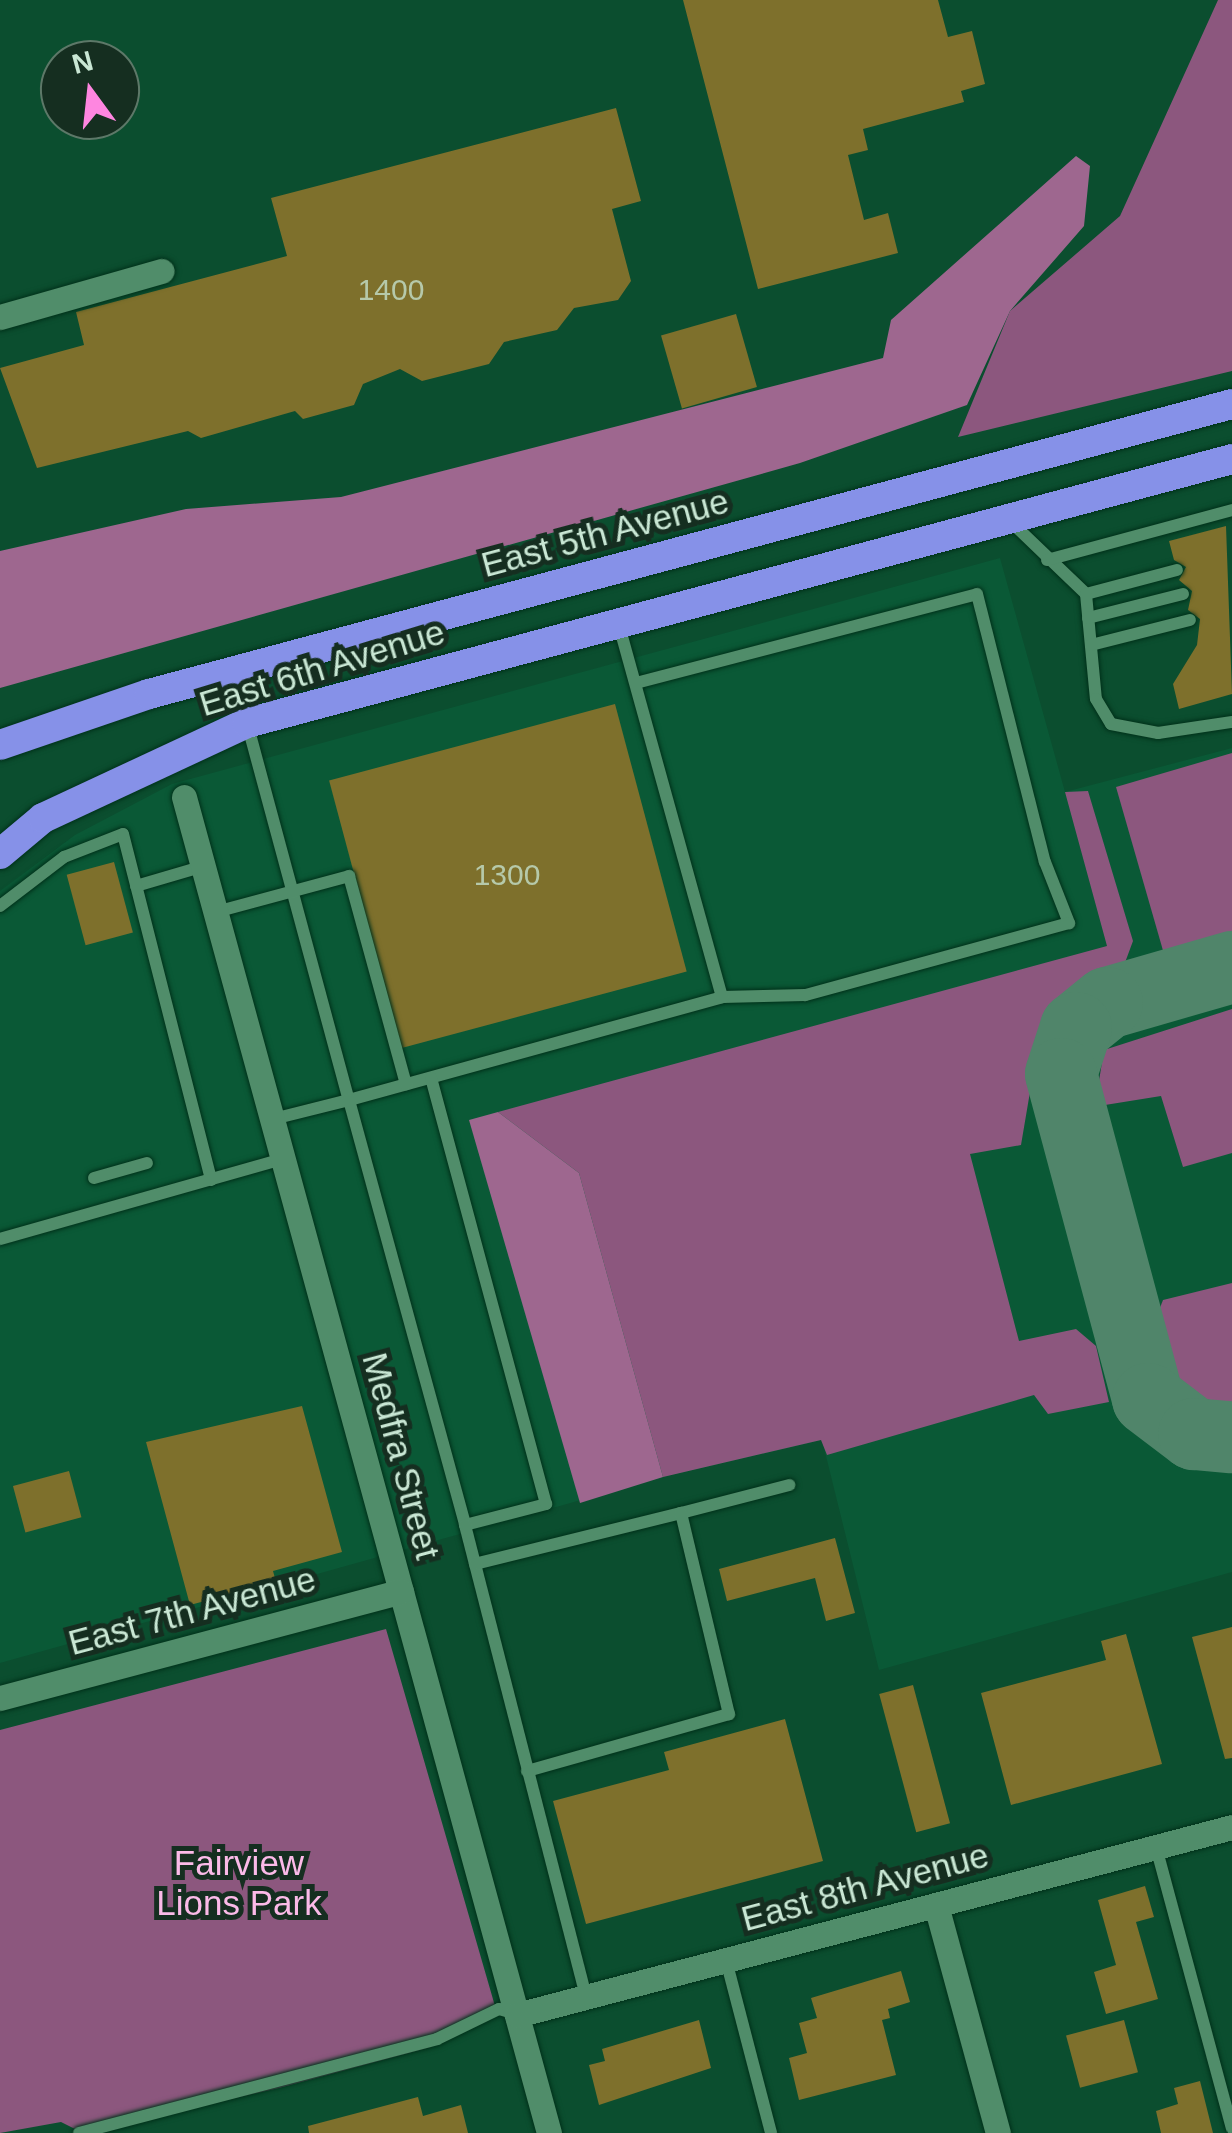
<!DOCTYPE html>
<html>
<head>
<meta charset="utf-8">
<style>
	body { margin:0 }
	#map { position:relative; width:1232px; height:2133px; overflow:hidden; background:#0b4e2f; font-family:Arial,sans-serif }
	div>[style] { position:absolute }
	.built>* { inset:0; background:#0a5936 }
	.green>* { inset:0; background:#8c577e }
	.forest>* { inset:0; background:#9e678f }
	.taxiway>* { height:72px; margin:-36px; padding:0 36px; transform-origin:36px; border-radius:36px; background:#50856a }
	.building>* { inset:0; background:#7e702c; transform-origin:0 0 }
	.roads { filter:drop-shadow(0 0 2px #00311a) drop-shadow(0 0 2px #00311a) }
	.lane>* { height:12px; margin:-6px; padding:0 6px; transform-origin:6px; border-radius:6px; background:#508d6a }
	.street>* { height:25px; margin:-12.5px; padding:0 12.5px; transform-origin:12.5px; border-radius:12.5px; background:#508d6a }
	.highway>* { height:30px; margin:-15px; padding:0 15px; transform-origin:15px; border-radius:15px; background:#8691e8 }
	span { translate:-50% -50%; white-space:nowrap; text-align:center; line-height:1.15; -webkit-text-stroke:10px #152e20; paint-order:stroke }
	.number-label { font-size:30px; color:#b6c9aa }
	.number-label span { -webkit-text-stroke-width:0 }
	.street-label { font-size:35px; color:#c9e7d4 }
	.park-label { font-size:35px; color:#fbbae8 }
	.north { position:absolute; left:40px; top:40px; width:100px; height:100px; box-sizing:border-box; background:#152e20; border:2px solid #5d7868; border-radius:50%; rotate:345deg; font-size:28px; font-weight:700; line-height:40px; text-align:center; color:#c9e7d4 }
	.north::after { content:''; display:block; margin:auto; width:35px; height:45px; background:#fe86e0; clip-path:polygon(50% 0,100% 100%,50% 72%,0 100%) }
</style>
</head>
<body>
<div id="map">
	<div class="built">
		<i style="clip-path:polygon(1000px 558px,1065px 792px,1232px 748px,1232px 1572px,879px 1670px,822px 1440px,663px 1477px,0 1663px,0 891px,75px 835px,172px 784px)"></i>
	</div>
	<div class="green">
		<i style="clip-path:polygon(1218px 0,1232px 0,1232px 371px,958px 437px,1010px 311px,1120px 216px)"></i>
		<i style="clip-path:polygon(1232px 753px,1232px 935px,1164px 954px,1116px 787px)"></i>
		<i style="clip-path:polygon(1088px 791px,1133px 941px,1123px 968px,1060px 1001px,1040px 1033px,1021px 1145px,970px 1154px,1019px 1341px,1076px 1329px,1096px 1346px,1109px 1402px,1048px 1414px,1034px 1395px,827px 1455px,821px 1440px,663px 1477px,579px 1173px,498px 1112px,1107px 946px,1065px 792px)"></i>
		<i style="clip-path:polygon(1232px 1009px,1232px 1153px,1183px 1167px,1161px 1096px,1105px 1105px,1098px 1087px,1104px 1050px)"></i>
		<i style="clip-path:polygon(1232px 1283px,1232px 1405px,1196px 1397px,1179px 1382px,1156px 1318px,1163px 1300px)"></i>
		<i style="clip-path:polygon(386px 1629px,497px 2013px,431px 2047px,279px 2088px,83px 2133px,61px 2122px,0 2133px,0 1730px)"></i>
	</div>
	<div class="forest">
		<i style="clip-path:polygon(1076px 156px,1090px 166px,1084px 226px,1010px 311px,967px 405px,800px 463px,0 688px,0 551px,186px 509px,341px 497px,883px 358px,891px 320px)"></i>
		<i style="clip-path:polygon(498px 1112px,579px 1173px,663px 1477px,580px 1503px,469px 1120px)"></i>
	</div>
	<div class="taxiway">
		<i style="left:1232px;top:967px;width:130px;rotate:163.9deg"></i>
		<i style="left:1107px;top:1003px;width:40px;rotate:141deg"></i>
		<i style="left:1076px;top:1028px;width:48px;rotate:108.1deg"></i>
		<i style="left:1061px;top:1074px;width:336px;rotate:75deg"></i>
		<i style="left:1148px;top:1399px;width:58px;rotate:37.3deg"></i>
		<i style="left:1194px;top:1434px;width:38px;rotate:5deg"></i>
	</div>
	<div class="building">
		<i style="clip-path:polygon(683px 0,938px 0,948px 37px,972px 31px,985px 84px,961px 91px,964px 102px,863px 129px,868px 150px,848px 155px,864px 220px,888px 213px,898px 253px,758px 289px)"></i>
		<i style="clip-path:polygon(616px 108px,641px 201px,612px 209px,631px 281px,618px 300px,574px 308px,557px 330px,504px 342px,489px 364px,422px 381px,400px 369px,363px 384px,354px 405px,303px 419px,295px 411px,201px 438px,188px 431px,37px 468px,0 368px,84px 345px,76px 312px,287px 256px,271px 198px)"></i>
		<i style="left:736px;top:314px;width:76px;height:78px;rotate:74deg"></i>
		<i style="clip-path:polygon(1226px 526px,1232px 694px,1179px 709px,1173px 684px,1197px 645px,1200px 619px,1188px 610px,1192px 591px,1179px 580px,1186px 567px,1174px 560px,1169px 541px)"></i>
		<i style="left:615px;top:704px;width:277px;height:296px;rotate:75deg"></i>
		<i style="left:114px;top:862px;width:73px;height:49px;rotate:75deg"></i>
		<i style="clip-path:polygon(302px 1406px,342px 1552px,273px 1571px,276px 1582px,190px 1605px,146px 1442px)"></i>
		<i style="left:69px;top:1471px;width:48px;height:58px;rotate:75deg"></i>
		<i style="clip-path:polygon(835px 1538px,855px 1613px,826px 1621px,815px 1578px,727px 1601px,719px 1569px)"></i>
		<i style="clip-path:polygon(1232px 1627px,1232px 1758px,1225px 1759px,1192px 1637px)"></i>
		<i style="clip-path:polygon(1126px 1634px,1162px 1764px,1011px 1805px,981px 1693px,1106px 1660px,1101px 1641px)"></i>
		<i style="left:913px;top:1685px;width:143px;height:35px;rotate:75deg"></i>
		<i style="clip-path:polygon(785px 1719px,823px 1861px,586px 1924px,553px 1801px,669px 1770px,664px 1752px)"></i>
		<i style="clip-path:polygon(1145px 1886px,1154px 1917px,1136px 1922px,1158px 1999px,1106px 2014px,1094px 1972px,1116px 1965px,1098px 1900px)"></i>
		<i style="clip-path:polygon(901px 1971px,910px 2002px,888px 2009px,890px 2018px,882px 2020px,896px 2075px,799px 2100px,789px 2058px,807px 2053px,799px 2023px,817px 2018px,811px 1998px)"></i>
		<i style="clip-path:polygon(699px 2020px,711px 2068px,599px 2105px,589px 2065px,605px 2061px,602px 2049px)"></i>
		<i style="left:1124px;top:2020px;width:54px;height:60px;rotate:75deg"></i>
		<i style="clip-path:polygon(1200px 2081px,1213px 2133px,1161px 2133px,1156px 2111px,1178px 2104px,1174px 2088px)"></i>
		<i style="clip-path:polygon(418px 2097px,423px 2116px,461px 2105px,468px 2133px,309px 2133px,308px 2126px)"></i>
	</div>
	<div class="roads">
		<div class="lane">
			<i style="left:1010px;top:521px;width:105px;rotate:43.8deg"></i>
			<i style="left:1086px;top:594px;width:94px;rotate:-14.8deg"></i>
			<i style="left:1047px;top:560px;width:192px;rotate:-15.1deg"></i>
			<i style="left:1086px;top:594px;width:105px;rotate:84.6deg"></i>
			<i style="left:1096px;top:699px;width:29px;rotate:59deg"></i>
			<i style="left:1111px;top:724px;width:48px;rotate:10.8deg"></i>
			<i style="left:1158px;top:733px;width:75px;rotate:-8.5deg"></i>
			<i style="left:1088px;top:618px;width:98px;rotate:-14.2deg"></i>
			<i style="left:1091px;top:645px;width:102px;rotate:-14.2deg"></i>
			<i style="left:636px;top:683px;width:352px;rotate:-14.6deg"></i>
			<i style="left:977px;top:594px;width:276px;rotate:75.8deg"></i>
			<i style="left:1045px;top:862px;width:66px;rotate:68.5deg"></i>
			<i style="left:1069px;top:923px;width:274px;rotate:164.7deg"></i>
			<i style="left:805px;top:995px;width:83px;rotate:178.6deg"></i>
			<i style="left:247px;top:723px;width:391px;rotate:74.9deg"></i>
			<i style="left:349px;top:1100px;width:387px;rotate:-15.4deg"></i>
			<i style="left:722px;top:997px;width:386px;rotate:-105.5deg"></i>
			<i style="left:136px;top:886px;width:71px;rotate:-16.4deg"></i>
			<i style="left:0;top:906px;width:81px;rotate:-37.4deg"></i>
			<i style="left:64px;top:857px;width:63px;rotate:-21.3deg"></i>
			<i style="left:123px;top:834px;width:357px;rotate:75.7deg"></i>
			<i style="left:216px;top:912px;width:138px;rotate:-15.1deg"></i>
			<i style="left:349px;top:876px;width:216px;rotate:74.7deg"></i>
			<i style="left:273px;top:1119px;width:78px;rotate:-14deg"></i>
			<i style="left:349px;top:1100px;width:441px;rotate:74.7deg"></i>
			<i style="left:465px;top:1525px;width:84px;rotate:-14.5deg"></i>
			<i style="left:546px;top:1504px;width:441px;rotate:-105.1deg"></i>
			<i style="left:94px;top:1178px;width:55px;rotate:-15.8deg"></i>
			<i style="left:0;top:1239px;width:294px;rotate:-15.8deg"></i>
			<i style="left:681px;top:1513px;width:112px;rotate:-14.5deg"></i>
			<i style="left:465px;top:1525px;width:487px;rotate:75.6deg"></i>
			<i style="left:475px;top:1564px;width:212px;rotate:-13.9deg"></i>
			<i style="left:681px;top:1513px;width:207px;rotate:76.6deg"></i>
			<i style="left:729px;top:1714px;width:210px;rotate:164.2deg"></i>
			<i style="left:1156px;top:1847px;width:291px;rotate:74.9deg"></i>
			<i style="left:726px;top:1960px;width:179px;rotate:75.4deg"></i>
			<i style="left:79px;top:2133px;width:370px;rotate:-14.7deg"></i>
			<i style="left:437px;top:2039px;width:69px;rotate:-25.8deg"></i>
			<i style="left:499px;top:2009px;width:18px;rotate:16deg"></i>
		</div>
		<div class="street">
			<i style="left:0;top:317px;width:168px;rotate:-15.9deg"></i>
			<i style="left:184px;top:797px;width:1385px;rotate:74.72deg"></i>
			<i style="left:0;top:1698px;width:415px;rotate:-14.9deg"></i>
			<i style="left:936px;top:1905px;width:236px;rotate:74.8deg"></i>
			<i style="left:517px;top:2015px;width:739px;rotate:-14.73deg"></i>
		</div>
		<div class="highway">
			<i style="left:0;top:745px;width:157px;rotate:-18.9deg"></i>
			<i style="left:149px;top:694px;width:1121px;rotate:-14.99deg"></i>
			<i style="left:0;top:854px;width:56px;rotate:-39.9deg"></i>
			<i style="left:43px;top:818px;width:225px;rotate:-25deg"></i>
			<i style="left:247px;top:723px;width:1020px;rotate:-15deg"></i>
		</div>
	</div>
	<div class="number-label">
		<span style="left:391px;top:290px">1400</span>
		<span style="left:507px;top:875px">1300</span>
	</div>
	<div class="street-label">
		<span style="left:605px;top:533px;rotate:-15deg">East 5th Avenue</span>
		<span style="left:322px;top:668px;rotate:-17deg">East 6th Avenue</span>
		<span style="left:401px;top:1456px;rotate:75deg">Medfra Street</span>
		<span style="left:192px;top:1611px;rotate:-15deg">East 7th Avenue</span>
		<span style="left:865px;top:1887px;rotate:-15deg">East 8th Avenue</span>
	</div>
	<div class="park-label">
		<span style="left:239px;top:1883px">Fairview<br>Lions Park</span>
	</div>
	<div class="north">N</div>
</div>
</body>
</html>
